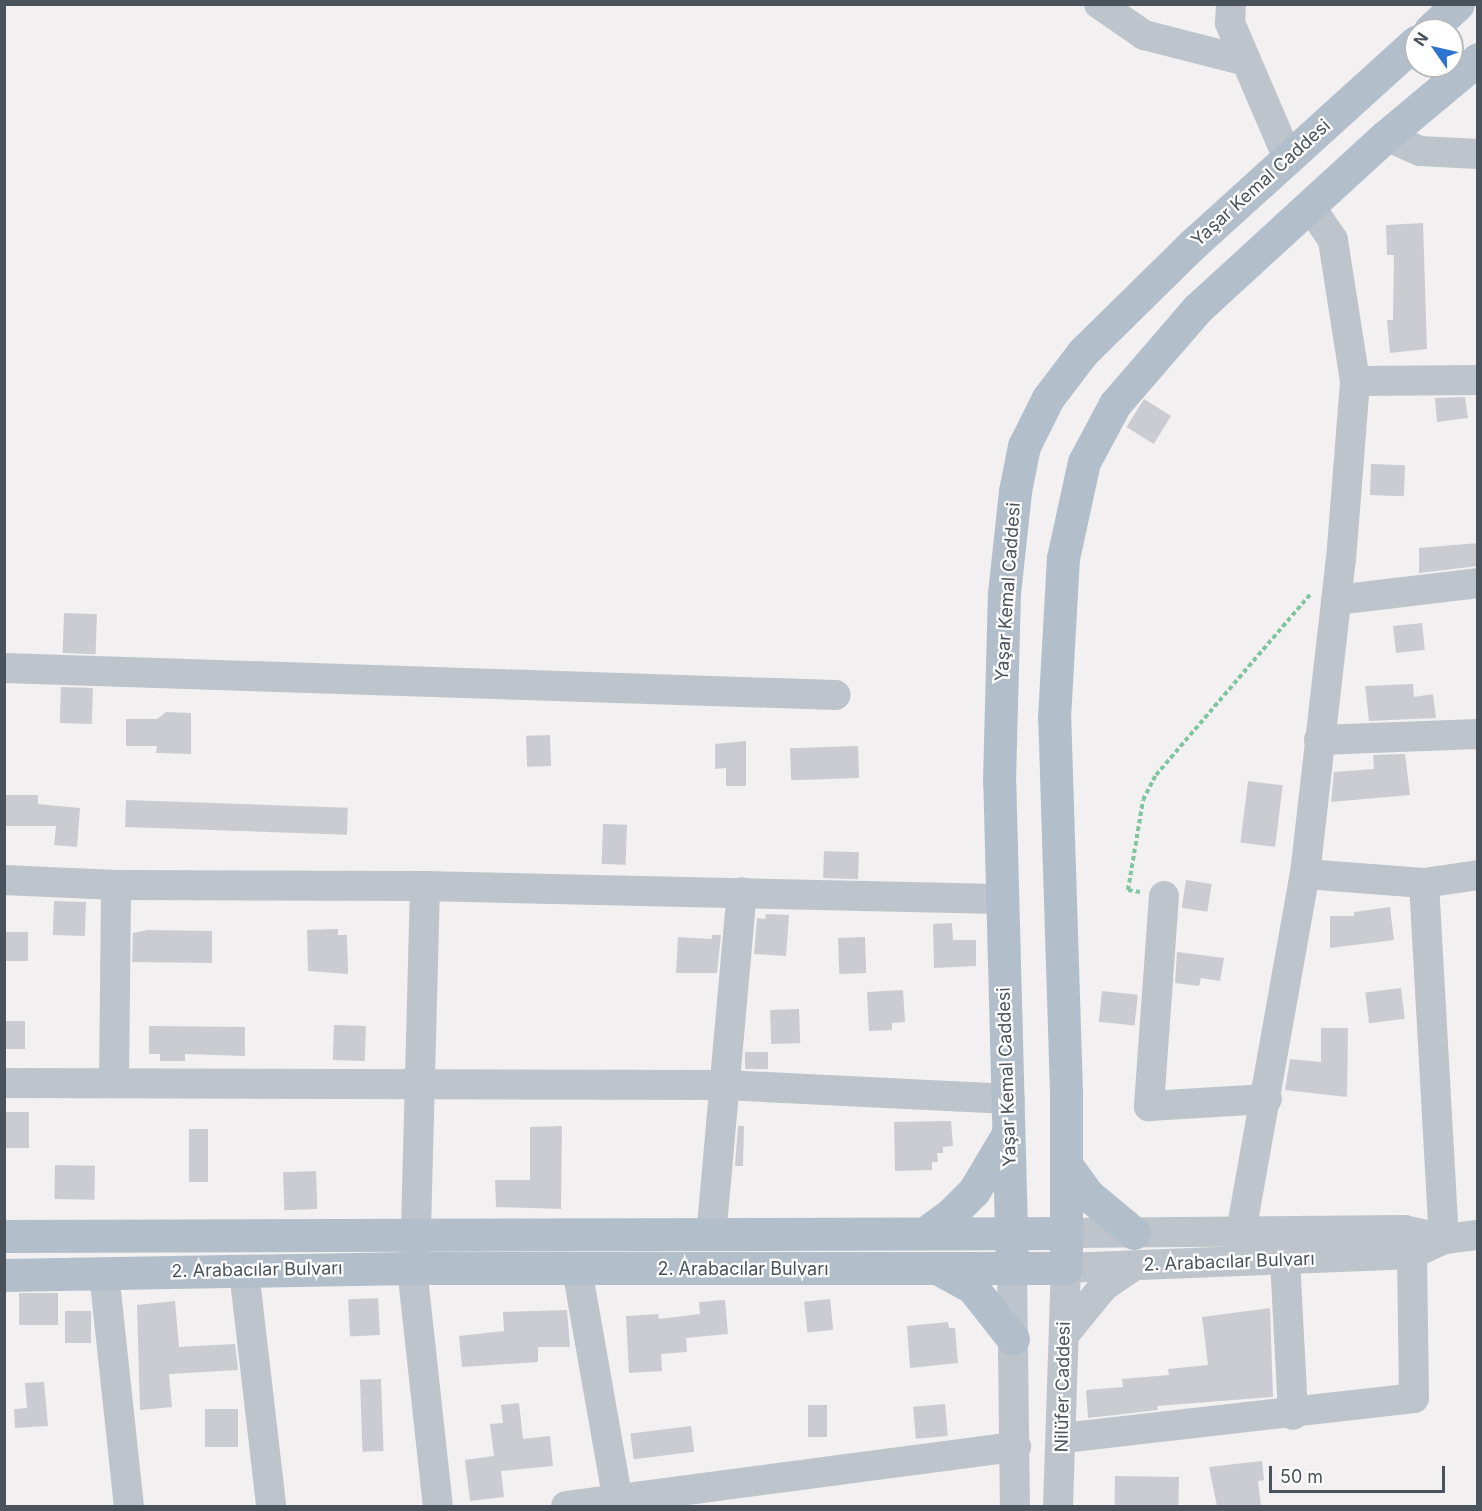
<!DOCTYPE html>
<html>
<head>
<meta charset="utf-8">
<style>
	body { margin:0 }
	#map { position:relative; width:1482px; height:1511px; overflow:hidden; background:#f2f0f0; font-family:Inter,sans-serif }
	div>[style] { position:absolute }
	.building>* { inset:0; background:#cbccd2; transform-origin:0 0 }
	.path>* { height:4px; margin-top:-2px; transform-origin:0; background:repeating-linear-gradient(90deg,#7fc5a2 0 4.5px,transparent 0 7.5px) }
	.minor>* { height:30px; margin:-15px; padding:0 15px; transform-origin:15px; border-radius:15px; background:#bdc4cb }
	.major>* { height:33px; margin:-16.5px; padding:0 16.5px; transform-origin:16.5px; border-radius:16.5px; background:#b2bfcb }
	span { translate:-50% -50%; white-space:nowrap; text-align:center; line-height:1.15; -webkit-text-stroke:4.5px #fff; paint-order:stroke }
	.street-label { font-size:18px; color:#4a535b }
	.frame { position:absolute; inset:0; border:6px solid #4a535b; pointer-events:none }
	.north { position:absolute; left:1404px; top:18px; width:60px; height:60px; box-sizing:border-box; background:#fff; border:2px solid #b7babd; border-radius:50%; rotate:304deg; font-size:16px; font-weight:700; line-height:24px; text-align:center; color:#4a535b }
	.north::after { content:''; display:block; margin:auto; width:21px; height:27px; background:#2c74cf; clip-path:polygon(50% 0,100% 100%,50% 72%,0 100%) }
	.scale { position:absolute; left:1269px; top:1466px; width:176px; height:27px; box-sizing:border-box; border:3px solid #4a535b; border-top:0; padding-left:8px; font-size:18px; line-height:21px; white-space:nowrap; color:#4a535b; -webkit-text-stroke:4px #fff; paint-order:stroke }
</style>
</head>
<body>
<div id="map">
	<div class="building">
		<i style="clip-path:polygon(1423px 223px,1427px 349px,1390px 353px,1387px 320px,1393px 320px,1394px 255px,1387px 255px,1386px 225px)"></i>
		<i style="clip-path:polygon(1465px 397px,1468px 418px,1437px 422px,1435px 398px)"></i>
		<i style="left:1144px;top:399px;width:32px;height:33px;rotate:32deg"></i>
		<i style="left:1371px;top:464px;width:34px;height:31px;rotate:2deg"></i>
		<i style="clip-path:polygon(1478px 543px,1478px 566px,1419px 573px,1419px 548px)"></i>
		<i style="left:64px;top:613px;width:33px;height:40px;rotate:2deg"></i>
		<i style="left:1422px;top:623px;width:27px;height:29px;rotate:84deg"></i>
		<i style="clip-path:polygon(1413px 684px,1414px 697px,1433px 694px,1436px 718px,1369px 721px,1365px 686px)"></i>
		<i style="left:61px;top:687px;width:32px;height:36px;rotate:2deg"></i>
		<i style="clip-path:polygon(166px 712px,191px 713px,191px 754px,156px 753px,157px 746px,126px 746px,126px 719px,157px 719px)"></i>
		<i style="left:550px;top:735px;width:31px;height:24px;rotate:88deg"></i>
		<i style="clip-path:polygon(746px 741px,746px 786px,726px 786px,726px 768px,715px 769px,715px 744px)"></i>
		<i style="left:858px;top:746px;width:32px;height:68px;rotate:88deg"></i>
		<i style="clip-path:polygon(1405px 754px,1410px 795px,1331px 802px,1334px 772px,1374px 769px,1373px 755px)"></i>
		<i style="left:1248px;top:781px;width:35px;height:62px;rotate:7deg"></i>
		<i style="clip-path:polygon(4px 795px,38px 795px,38px 804px,80px 808px,77px 847px,54px 845px,56px 826px,4px 826px)"></i>
		<i style="left:126px;top:800px;width:222px;height:27px;rotate:2deg"></i>
		<i style="left:603px;top:824px;width:24px;height:40px;rotate:2deg"></i>
		<i style="left:824px;top:851px;width:35px;height:27px;rotate:2deg"></i>
		<i style="left:1186px;top:880px;width:26px;height:28px;rotate:9deg"></i>
		<i style="left:54px;top:901px;width:32px;height:34px;rotate:2deg"></i>
		<i style="clip-path:polygon(1390px 907px,1394px 940px,1330px 948px,1330px 916px,1354px 916px,1354px 912px)"></i>
		<i style="clip-path:polygon(766px 914px,789px 915px,786px 956px,754px 954px,757px 918px,765px 919px)"></i>
		<i style="clip-path:polygon(952px 923px,953px 940px,976px 940px,976px 966px,934px 968px,933px 924px)"></i>
		<i style="clip-path:polygon(338px 929px,338px 935px,347px 935px,348px 974px,308px 971px,307px 930px)"></i>
		<i style="clip-path:polygon(148px 930px,212px 931px,212px 963px,132px 962px,133px 933px)"></i>
		<i style="left:4px;top:932px;width:24px;height:29px"></i>
		<i style="clip-path:polygon(712px 935px,721px 935px,717px 973px,676px 973px,678px 937px,712px 939px)"></i>
		<i style="left:865px;top:937px;width:36px;height:27px;rotate:88deg"></i>
		<i style="clip-path:polygon(1177px 952px,1224px 958px,1220px 981px,1201px 978px,1199px 986px,1175px 983px)"></i>
		<i style="left:1401px;top:988px;width:31px;height:36px;rotate:83deg"></i>
		<i style="clip-path:polygon(903px 990px,905px 1022px,892px 1023px,892px 1030px,869px 1031px,867px 992px)"></i>
		<i style="left:1102px;top:991px;width:36px;height:31px;rotate:6deg"></i>
		<i style="left:799px;top:1009px;width:34px;height:29px;rotate:88deg"></i>
		<i style="left:4px;top:1021px;width:21px;height:28px"></i>
		<i style="left:334px;top:1025px;width:32px;height:35px;rotate:2deg"></i>
		<i style="clip-path:polygon(149px 1026px,245px 1027px,245px 1056px,185px 1054px,185px 1061px,160px 1061px,160px 1054px,149px 1054px)"></i>
		<i style="clip-path:polygon(1321px 1028px,1348px 1028px,1347px 1097px,1285px 1090px,1290px 1059px,1321px 1062px)"></i>
		<i style="left:745px;top:1052px;width:23px;height:17px"></i>
		<i style="left:29px;top:1112px;width:36px;height:25px;rotate:90deg"></i>
		<i style="clip-path:polygon(951px 1121px,953px 1146px,943px 1147px,943px 1153px,937px 1153px,938px 1162px,932px 1162px,932px 1170px,895px 1171px,894px 1122px)"></i>
		<i style="clip-path:polygon(562px 1126px,561px 1209px,496px 1207px,495px 1180px,530px 1180px,530px 1127px)"></i>
		<i style="clip-path:polygon(738px 1126px,744px 1126px,743px 1166px,735px 1166px)"></i>
		<i style="left:189px;top:1129px;width:19px;height:53px"></i>
		<i style="left:55px;top:1165px;width:40px;height:34px;rotate:1deg"></i>
		<i style="left:316px;top:1171px;width:38px;height:33px;rotate:88deg"></i>
		<i style="left:19px;top:1293px;width:39px;height:32px"></i>
		<i style="left:378px;top:1298px;width:37px;height:30px;rotate:87deg"></i>
		<i style="left:830px;top:1299px;width:31px;height:26px;rotate:84deg"></i>
		<i style="clip-path:polygon(725px 1300px,728px 1334px,686px 1338px,687px 1352px,661px 1354px,662px 1371px,629px 1373px,626px 1316px,658px 1314px,659px 1319px,700px 1314px,699px 1302px)"></i>
		<i style="clip-path:polygon(175px 1301px,179px 1347px,235px 1344px,238px 1370px,169px 1374px,172px 1407px,140px 1410px,137px 1305px)"></i>
		<i style="clip-path:polygon(1270px 1308px,1273px 1397px,1157px 1406px,1158px 1410px,1088px 1418px,1086px 1390px,1123px 1387px,1122px 1379px,1169px 1375px,1168px 1369px,1208px 1365px,1202px 1317px)"></i>
		<i style="clip-path:polygon(567px 1310px,570px 1347px,538px 1347px,538px 1362px,462px 1367px,459px 1336px,504px 1331px,503px 1312px)"></i>
		<i style="left:65px;top:1311px;width:26px;height:32px"></i>
		<i style="clip-path:polygon(948px 1322px,949px 1328px,955px 1328px,958px 1363px,910px 1368px,907px 1326px)"></i>
		<i style="left:381px;top:1379px;width:72px;height:21px;rotate:88deg"></i>
		<i style="clip-path:polygon(44px 1382px,48px 1426px,15px 1428px,14px 1409px,27px 1408px,25px 1383px)"></i>
		<i style="clip-path:polygon(519px 1403px,523px 1439px,550px 1436px,553px 1466px,501px 1471px,504px 1497px,470px 1501px,465px 1460px,494px 1456px,490px 1424px,503px 1423px,501px 1405px)"></i>
		<i style="left:945px;top:1404px;width:32px;height:32px;rotate:85deg"></i>
		<i style="left:808px;top:1405px;width:19px;height:32px"></i>
		<i style="left:205px;top:1409px;width:33px;height:38px"></i>
		<i style="left:691px;top:1426px;width:26px;height:61px;rotate:83deg"></i>
		<i style="clip-path:polygon(1262px 1461px,1264px 1480px,1258px 1481px,1261px 1506px,1217px 1506px,1209px 1467px)"></i>
		<i style="left:1115px;top:1476px;width:64px;height:30px;rotate:1deg"></i>
	</div>
	<div class="path">
		<i style="left:1140px;top:892px;width:12px;rotate:-171deg"></i>
		<i style="left:1128px;top:890px;width:91px;rotate:-80.5deg"></i>
		<i style="left:1143px;top:800px;width:28px;rotate:-63deg"></i>
		<i style="left:1156px;top:775px;width:237px;rotate:-49.5deg"></i>
	</div>
	<div class="minor">
		<i style="left:1099px;top:4px;width:55px;rotate:34.6deg"></i>
		<i style="left:1144px;top:35px;width:105px;rotate:14.3deg"></i>
		<i style="left:1231px;top:4px;width:19px;rotate:93deg"></i>
		<i style="left:1230px;top:23px;width:147px;rotate:66.8deg"></i>
		<i style="left:1386px;top:136px;width:37px;rotate:24deg"></i>
		<i style="left:1420px;top:151px;width:58px;rotate:3deg"></i>
		<i style="left:1355px;top:381px;width:123px;rotate:-0.5deg"></i>
		<i style="left:1336px;top:600px;width:143px;rotate:-6.8deg"></i>
		<i style="left:4px;top:668px;width:832px;rotate:1.86deg"></i>
		<i style="left:1319px;top:740px;width:159px;rotate:-2.2deg"></i>
		<i style="left:1305px;top:874px;width:119px;rotate:4.3deg"></i>
		<i style="left:1424px;top:883px;width:55px;rotate:-8.4deg"></i>
		<i style="left:4px;top:880px;width:112px;rotate:2.6deg"></i>
		<i style="left:116px;top:885px;width:309px;rotate:0.2deg"></i>
		<i style="left:425px;top:886px;width:575px;rotate:1.3deg"></i>
		<i style="left:1424px;top:883px;width:357px;rotate:86.8deg"></i>
		<i style="left:425px;top:886px;width:351px;rotate:91.5deg"></i>
		<i style="left:416px;top:1237px;width:31px;rotate:97deg"></i>
		<i style="left:412px;top:1268px;width:239px;rotate:83.8deg"></i>
		<i style="left:1164px;top:896px;width:211px;rotate:94.1deg"></i>
		<i style="left:1149px;top:1106px;width:118px;rotate:-3.4deg"></i>
		<i style="left:4px;top:1083px;width:720px;rotate:0.16deg"></i>
		<i style="left:724px;top:1085px;width:286px;rotate:2.8deg"></i>
		<i style="left:114px;top:1083px;width:198px;rotate:-89.4deg"></i>
		<i style="left:712px;top:1226px;width:335px;rotate:-84.9deg"></i>
		<i style="left:1241px;top:1232px;width:364px;rotate:-79.9deg"></i>
		<i style="left:1305px;top:874px;width:316px;rotate:-83.5deg"></i>
		<i style="left:1341px;top:560px;width:180px;rotate:-85.5deg"></i>
		<i style="left:1355px;top:381px;width:143px;rotate:-98.9deg"></i>
		<i style="left:1333px;top:240px;width:42px;rotate:-124.4deg"></i>
		<i style="left:1067px;top:1233px;width:337px;rotate:-0.5deg"></i>
		<i style="left:1404px;top:1230px;width:41px;rotate:12.7deg"></i>
		<i style="left:1285px;top:1260px;width:155px;rotate:87deg"></i>
		<i style="left:1012px;top:1268px;width:238px;rotate:89.3deg"></i>
		<i style="left:577px;top:1269px;width:241px;rotate:80deg"></i>
		<i style="left:244px;top:1271px;width:237px;rotate:83.4deg"></i>
		<i style="left:104px;top:1273px;width:234px;rotate:83.9deg"></i>
		<i style="left:1064px;top:1335px;width:63px;rotate:-50.8deg"></i>
		<i style="left:1104px;top:1286px;width:36px;rotate:-34deg"></i>
		<i style="left:1063px;top:1438px;width:353px;rotate:-6.5deg"></i>
		<i style="left:1414px;top:1398px;width:144px;rotate:-90.8deg"></i>
		<i style="left:566px;top:1506px;width:454px;rotate:-7.5deg"></i>
		<i style="left:1058px;top:1506px;width:238px;rotate:-88.1deg"></i>
		<i style="left:1066px;top:1268px;width:346px;rotate:-2.3deg"></i>
		<i style="left:1412px;top:1254px;width:35px;rotate:-25deg"></i>
		<i style="left:1444px;top:1239px;width:34px;rotate:-7deg"></i>
	</div>
	<div class="major">
		<i style="left:1430px;top:30px;width:38px;rotate:-43deg"></i>
		<i style="left:1067px;top:1166px;width:34px;rotate:54deg"></i>
		<i style="left:1087px;top:1194px;width:61px;rotate:39.7deg"></i>
		<i style="left:925px;top:1233px;width:32px;rotate:-36deg"></i>
		<i style="left:951px;top:1214px;width:33px;rotate:-45deg"></i>
		<i style="left:974px;top:1191px;width:66px;rotate:-59.2deg"></i>
		<i style="left:4px;top:1236px;width:1063px;rotate:-0.16deg"></i>
		<i style="left:1012px;top:1268px;width:487px;rotate:-91.5deg"></i>
		<i style="left:999px;top:781px;width:188px;rotate:-88.5deg"></i>
		<i style="left:1004px;top:593px;width:103px;rotate:-83.8deg"></i>
		<i style="left:1015px;top:491px;width:46px;rotate:-78.7deg"></i>
		<i style="left:1024px;top:446px;width:54px;rotate:-63.4deg"></i>
		<i style="left:1048px;top:398px;width:58px;rotate:-52.7deg"></i>
		<i style="left:1083px;top:352px;width:154px;rotate:-44.5deg"></i>
		<i style="left:1193px;top:244px;width:301px;rotate:-42.2deg"></i>
		<i style="left:939px;top:1269px;width:38px;rotate:29deg"></i>
		<i style="left:972px;top:1287px;width:66px;rotate:51.7deg"></i>
		<i style="left:4px;top:1275px;width:408px;rotate:-1deg"></i>
		<i style="left:412px;top:1268px;width:654px"></i>
		<i style="left:1066px;top:1268px;width:176px;rotate:-90deg"></i>
		<i style="left:1066px;top:1092px;width:374px;rotate:-91.8deg"></i>
		<i style="left:1054px;top:718px;width:160px;rotate:-86.8deg"></i>
		<i style="left:1063px;top:558px;width:98px;rotate:-77.7deg"></i>
		<i style="left:1084px;top:462px;width:66px;rotate:-61.9deg"></i>
		<i style="left:1115px;top:404px;width:127px;rotate:-49.2deg"></i>
		<i style="left:1198px;top:308px;width:255px;rotate:-42.5deg"></i>
		<i style="left:1386px;top:136px;width:120px;rotate:-39.9deg"></i>
	</div>
	<div class="street-label">
		<span style="left:1261px;top:183px;rotate:-42deg">Yaşar Kemal Caddesi</span>
		<span style="left:1008px;top:592px;rotate:-86deg">Yaşar Kemal Caddesi</span>
		<span style="left:1007px;top:1077px;rotate:-92deg">Yaşar Kemal Caddesi</span>
		<span style="left:1229px;top:1262px;rotate:-2deg">2. Arabacılar Bulvarı</span>
		<span style="left:743px;top:1269px">2. Arabacılar Bulvarı</span>
		<span style="left:257px;top:1270px;rotate:-1deg">2. Arabacılar Bulvarı</span>
		<span style="left:1063px;top:1387px;rotate:-89deg">Nilüfer Caddesi</span>
	</div>
	<div class="frame"></div>
	<div class="north">N</div>
	<div class="scale">50 m</div>
</div>
</body>
</html>
